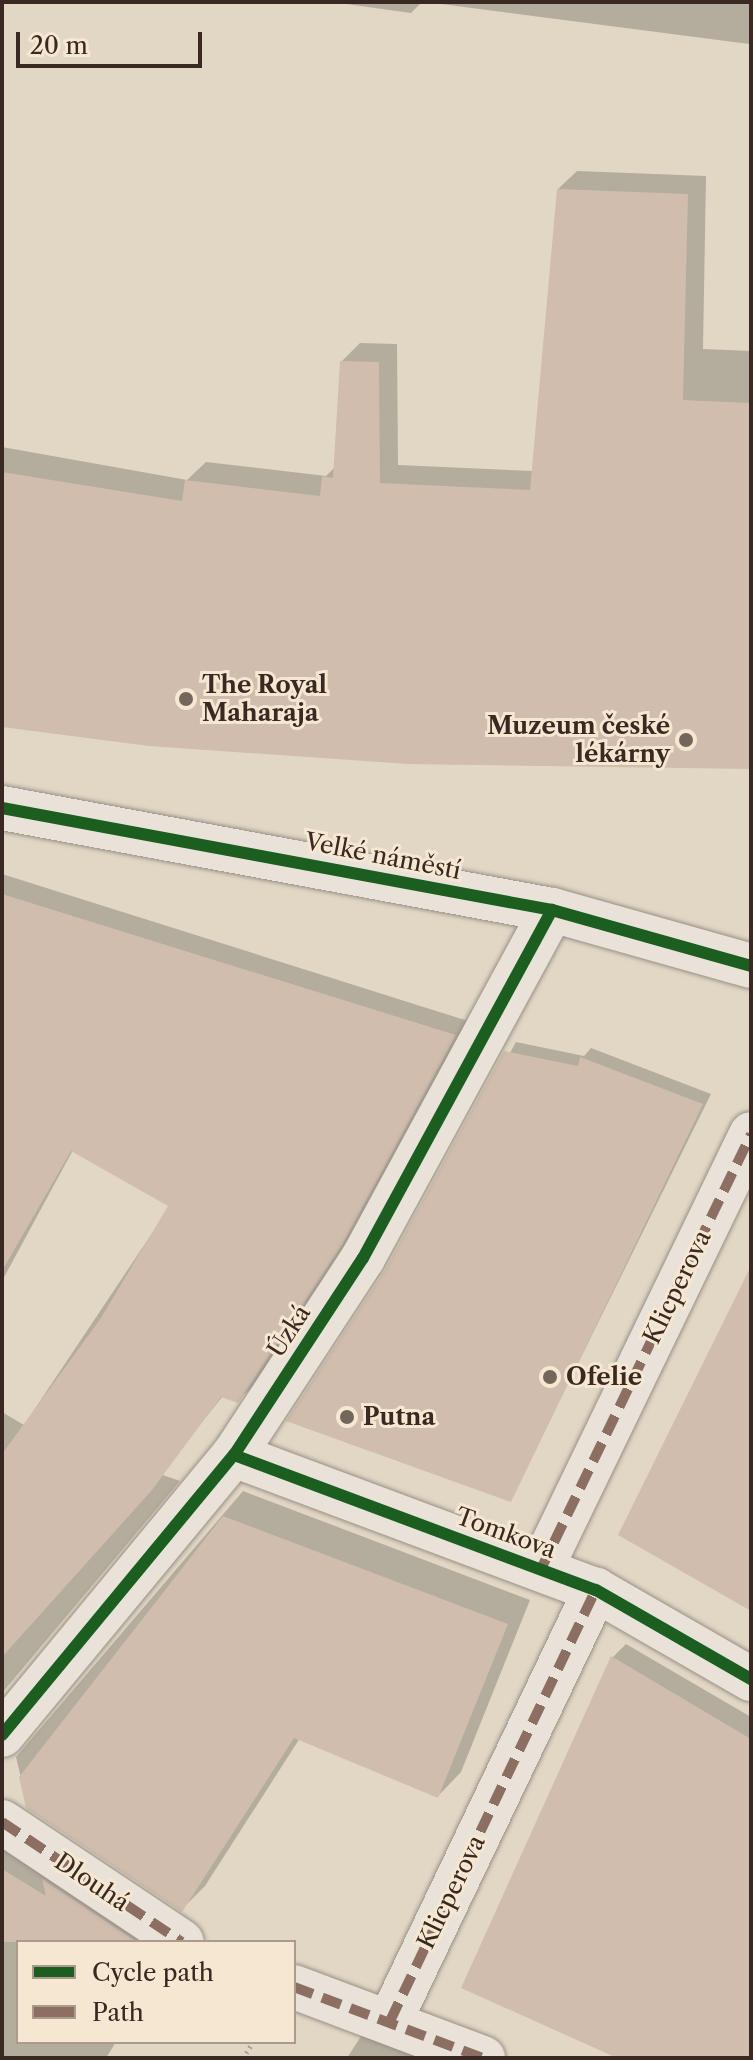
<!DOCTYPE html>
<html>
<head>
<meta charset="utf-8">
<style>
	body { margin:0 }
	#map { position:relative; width:753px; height:2060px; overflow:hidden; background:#e2d7c5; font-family:"Libre Caslon Text",serif }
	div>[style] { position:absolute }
	.shadow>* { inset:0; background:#0003 }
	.building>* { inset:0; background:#d0bdae }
	.path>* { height:5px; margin-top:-2.5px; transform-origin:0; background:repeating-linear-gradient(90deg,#aaa49c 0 2px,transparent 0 6px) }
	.roads { filter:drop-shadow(0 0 2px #989086) drop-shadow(0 0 2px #989086) }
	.street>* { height:44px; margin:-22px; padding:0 22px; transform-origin:22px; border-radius:22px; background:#e8e2d9 }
	.quiet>* { height:10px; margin-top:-5px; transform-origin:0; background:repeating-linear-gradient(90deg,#8d6e63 0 20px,transparent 0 30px) }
	.cycleway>* { height:12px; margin:-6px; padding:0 6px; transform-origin:6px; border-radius:6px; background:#1b5e20 }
	.dots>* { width:22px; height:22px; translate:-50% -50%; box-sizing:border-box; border:4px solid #f5e7d1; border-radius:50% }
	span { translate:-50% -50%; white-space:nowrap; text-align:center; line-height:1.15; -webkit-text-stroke:6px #f5e7d1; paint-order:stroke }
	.poi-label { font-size:24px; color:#392922; font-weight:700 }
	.left { translate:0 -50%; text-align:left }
	.right { translate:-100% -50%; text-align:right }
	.street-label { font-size:24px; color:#392922 }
	.frame { position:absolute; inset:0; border:4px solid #392922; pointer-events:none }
	.legend { position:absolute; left:16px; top:1940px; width:280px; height:104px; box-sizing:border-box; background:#f5e7d1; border:2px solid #aa9b8b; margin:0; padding:10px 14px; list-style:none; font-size:24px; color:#392922 }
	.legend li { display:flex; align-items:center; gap:16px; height:40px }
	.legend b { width:40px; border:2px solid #aa9b8b }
	.scale { position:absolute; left:16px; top:32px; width:186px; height:36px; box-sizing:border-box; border:4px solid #392922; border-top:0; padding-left:10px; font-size:24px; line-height:28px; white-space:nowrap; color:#392922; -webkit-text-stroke:6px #f5e7d1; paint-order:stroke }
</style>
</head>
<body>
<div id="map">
	<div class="shadow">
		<i style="clip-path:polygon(332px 2px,422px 2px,411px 13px)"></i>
		<i style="clip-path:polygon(426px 2px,751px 2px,751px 55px,749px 44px)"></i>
		<i style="clip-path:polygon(577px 171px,706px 176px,703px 349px,751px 351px,751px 767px,2px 724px,2px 447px,187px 480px,206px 462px,326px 476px,336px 466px,342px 361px,360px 343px,397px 344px,398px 465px,533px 471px,558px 189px)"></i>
		<i style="clip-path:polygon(2px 874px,468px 1021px,355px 1229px,252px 1387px,237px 1401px,223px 1396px,160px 1474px,180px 1481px,2px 1693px,2px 1412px,24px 1425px,171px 1205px,73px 1150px,2px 1281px)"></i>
		<i style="clip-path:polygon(516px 1042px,584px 1056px,591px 1048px,711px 1094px,511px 1499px,387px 1271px)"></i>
		<i style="clip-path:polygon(243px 1491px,530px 1600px,461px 1772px,438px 1796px,300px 1738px,205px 1886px,182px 1909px,28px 1807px,16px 1757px)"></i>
		<i style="clip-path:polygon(626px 1644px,751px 1717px,751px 2058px,622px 2058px,466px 1981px,613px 1657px)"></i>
		<i style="clip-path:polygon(2px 1846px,166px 1942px,18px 1942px,18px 2042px,116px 2042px,106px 2058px,2px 2058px)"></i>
		<i style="clip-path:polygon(367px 2027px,434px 2058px,347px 2058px)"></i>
	</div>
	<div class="building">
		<i style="clip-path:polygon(557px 189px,688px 194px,683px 400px,751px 403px,751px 769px,408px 764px,149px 746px,2px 727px,2px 472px,182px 501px,185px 480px,320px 496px,322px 476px,333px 478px,340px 361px,379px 362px,380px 483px,530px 490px)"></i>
		<i style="clip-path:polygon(2px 894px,456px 1035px,342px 1245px,238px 1403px,221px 1397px,152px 1490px,2px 1657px,2px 1454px,101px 1318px,168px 1206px,71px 1151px,2px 1271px)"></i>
		<i style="clip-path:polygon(504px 1051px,578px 1066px,580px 1057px,703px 1104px,511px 1502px,286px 1421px,385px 1270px)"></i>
		<i style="clip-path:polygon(751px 1266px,751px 1611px,618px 1535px)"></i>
		<i style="clip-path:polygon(223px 1516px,508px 1624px,438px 1798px,294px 1738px,182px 1912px,26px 1808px,19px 1777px)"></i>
		<i style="clip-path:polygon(611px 1656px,751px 1739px,751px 2058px,617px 2058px,461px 1988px)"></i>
		<i style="clip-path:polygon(2px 1869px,46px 1896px,42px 1879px,137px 1942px,2px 1942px)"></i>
	</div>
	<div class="path">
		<i style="left:243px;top:2058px;width:19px;rotate:-58deg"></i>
	</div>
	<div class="roads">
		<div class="street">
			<i style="left:2px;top:808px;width:559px;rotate:10.51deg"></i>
			<i style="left:552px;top:910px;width:207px;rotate:15.7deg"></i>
			<i style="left:234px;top:1455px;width:386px;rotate:20.5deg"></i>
			<i style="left:596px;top:1590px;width:179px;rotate:29.9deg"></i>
			<i style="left:541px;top:1569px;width:483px;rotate:-64.2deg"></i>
			<i style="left:2px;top:1735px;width:364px;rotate:-50.4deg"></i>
			<i style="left:234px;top:1455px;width:235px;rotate:-56.8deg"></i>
			<i style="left:363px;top:1258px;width:396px;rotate:-61.5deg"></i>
			<i style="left:2px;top:1822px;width:216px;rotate:33.7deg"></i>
			<i style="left:294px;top:1987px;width:202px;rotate:20.6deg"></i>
			<i style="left:390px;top:2021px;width:478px;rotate:-64.5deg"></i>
		</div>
	</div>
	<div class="quiet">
		<i style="left:541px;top:1569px;width:483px;rotate:-64.2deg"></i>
		<i style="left:2px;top:1822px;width:216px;rotate:33.7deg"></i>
		<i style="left:294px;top:1987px;width:202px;rotate:20.6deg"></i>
		<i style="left:390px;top:2021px;width:478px;rotate:-64.5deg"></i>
	</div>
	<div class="cycleway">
		<i style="left:2px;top:808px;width:559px;rotate:10.51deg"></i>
		<i style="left:552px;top:910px;width:207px;rotate:15.7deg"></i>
		<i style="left:234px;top:1455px;width:386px;rotate:20.5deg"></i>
		<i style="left:596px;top:1590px;width:179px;rotate:29.9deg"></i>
		<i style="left:2px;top:1735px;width:364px;rotate:-50.4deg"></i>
		<i style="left:234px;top:1455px;width:235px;rotate:-56.8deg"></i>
		<i style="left:363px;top:1258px;width:396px;rotate:-61.5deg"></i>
	</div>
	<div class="dots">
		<i style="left:186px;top:699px;background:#74665b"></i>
		<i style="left:686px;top:740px;background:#74665b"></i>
		<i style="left:550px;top:1377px;background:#74665b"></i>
		<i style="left:347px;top:1417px;background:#74665b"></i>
	</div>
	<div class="poi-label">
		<span class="left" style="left:202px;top:699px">The Royal<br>Maharaja</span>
		<span class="right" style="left:670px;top:740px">Muzeum české<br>lékárny</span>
		<span class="left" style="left:566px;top:1377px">Ofelie</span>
		<span class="left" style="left:363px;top:1417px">Putna</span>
	</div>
	<div class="street-label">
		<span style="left:383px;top:856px;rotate:11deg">Velké náměstí</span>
		<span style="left:677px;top:1287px;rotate:-64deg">Klicperova</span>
		<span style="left:289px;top:1331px;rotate:-57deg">Úzká</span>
		<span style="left:506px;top:1533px;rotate:20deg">Tomkova</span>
		<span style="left:92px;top:1882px;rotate:34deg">Dlouhá</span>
		<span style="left:451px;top:1892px;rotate:-64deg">Klicperova</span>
	</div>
	<div class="frame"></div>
	<ul class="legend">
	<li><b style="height:10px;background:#1b5e20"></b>Cycle path</li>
	<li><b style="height:10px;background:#8d6e63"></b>Path</li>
	</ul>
	<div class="scale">20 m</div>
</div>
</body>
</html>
